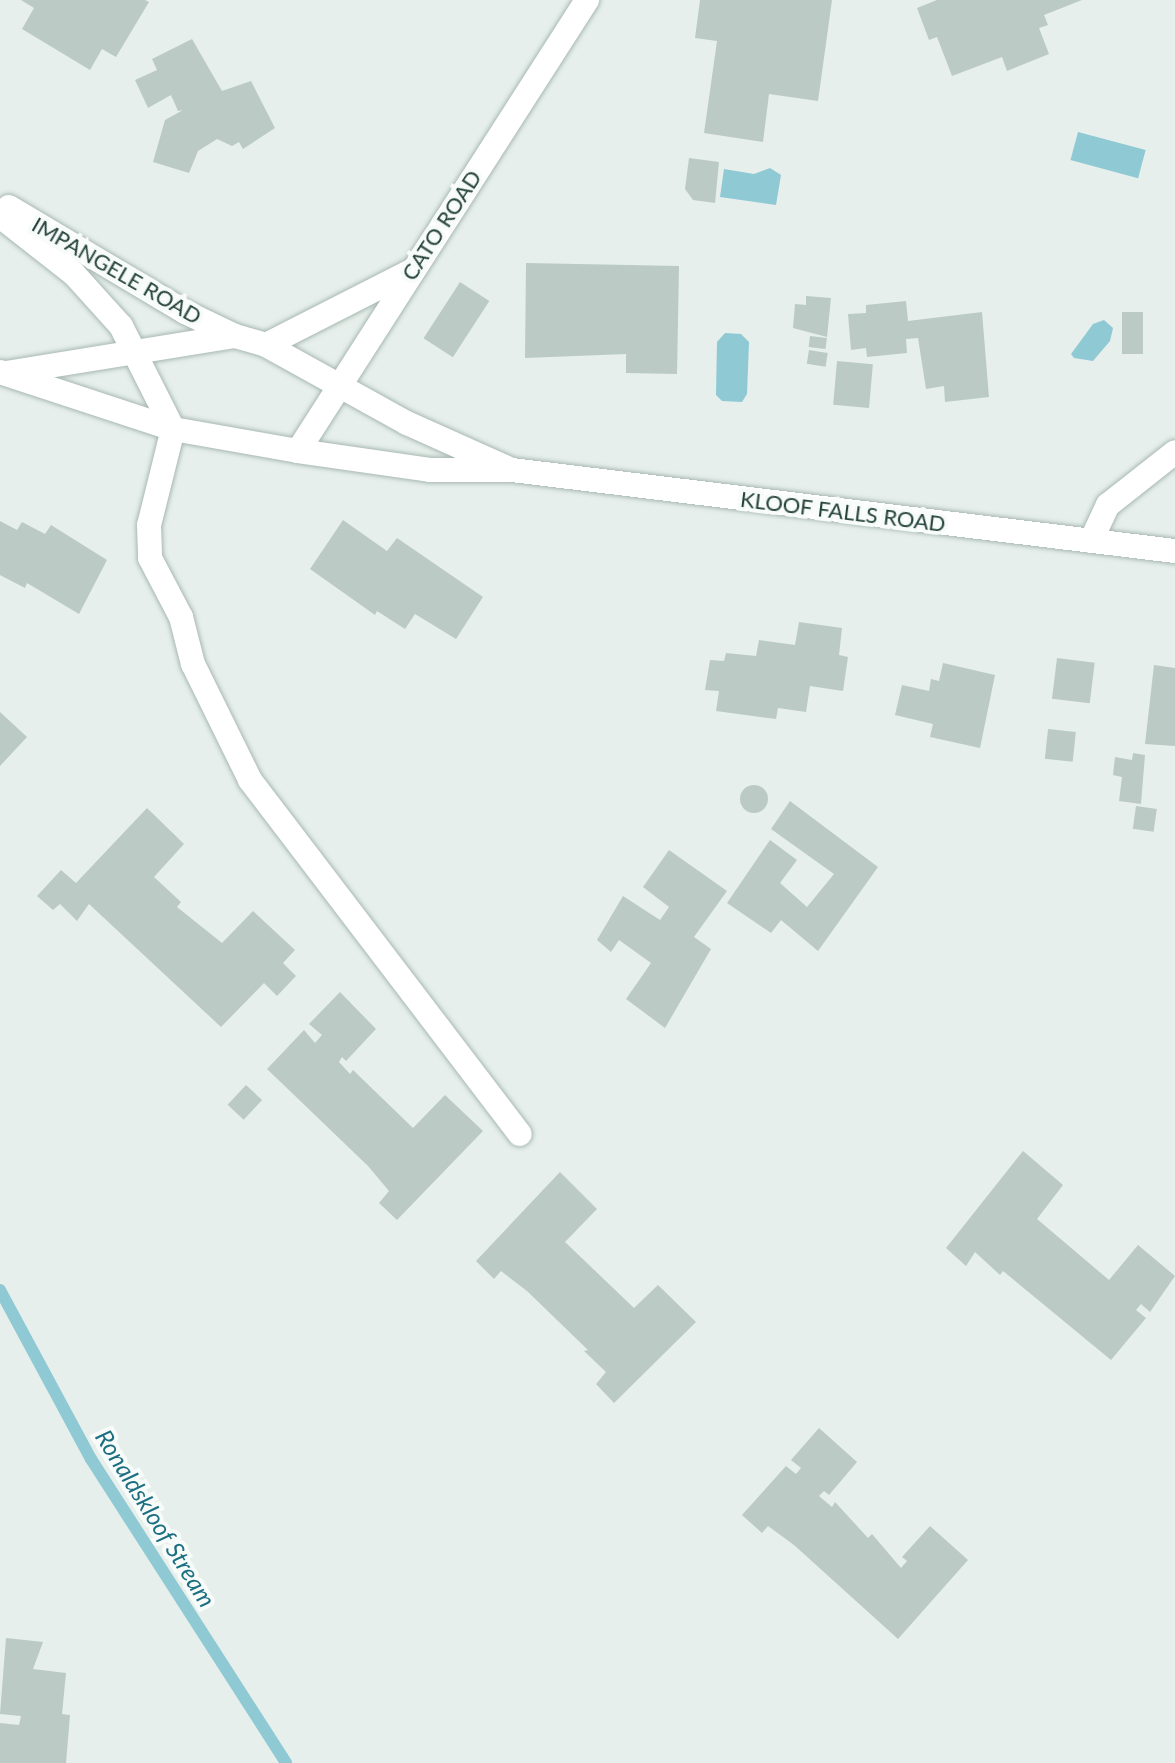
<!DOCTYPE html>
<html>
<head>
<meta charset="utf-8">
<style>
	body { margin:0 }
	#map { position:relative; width:1175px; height:1763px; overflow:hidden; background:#e6efeb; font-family:Lato,sans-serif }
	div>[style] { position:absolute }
	.water>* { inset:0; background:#8ec9d4; transform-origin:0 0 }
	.stream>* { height:12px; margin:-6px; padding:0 6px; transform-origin:6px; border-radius:6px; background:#8ec9d4 }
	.building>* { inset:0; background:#bbcac4; transform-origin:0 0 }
	.round { border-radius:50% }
	.roads { filter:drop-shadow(0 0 2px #a8b8b2) drop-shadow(0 0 2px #a8b8b2) }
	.minor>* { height:24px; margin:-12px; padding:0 12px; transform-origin:12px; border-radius:12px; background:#fff }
	.secondary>* { height:24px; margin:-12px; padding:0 12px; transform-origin:12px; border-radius:12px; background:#fff }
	span { translate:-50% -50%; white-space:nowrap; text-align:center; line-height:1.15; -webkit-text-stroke:8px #f7fbf9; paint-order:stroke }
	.street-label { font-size:22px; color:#24423a }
	.water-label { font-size:24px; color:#1c6f80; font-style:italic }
</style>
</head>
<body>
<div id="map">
	<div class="water">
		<i style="left:1078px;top:132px;width:70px;height:29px;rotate:15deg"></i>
		<i style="clip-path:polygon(770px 168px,781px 175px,776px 205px,720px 197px,724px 169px,754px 174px)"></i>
		<i style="clip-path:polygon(1104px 320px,1113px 328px,1110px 341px,1093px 361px,1074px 358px,1071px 354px,1093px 324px)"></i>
		<i style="clip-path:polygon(725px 333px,741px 334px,749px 342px,747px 394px,742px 402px,722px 401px,716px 395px,717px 342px)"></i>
	</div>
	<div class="stream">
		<i style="left:0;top:1290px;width:192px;rotate:61.7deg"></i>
		<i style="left:91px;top:1459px;width:361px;rotate:57.3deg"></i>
	</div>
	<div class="building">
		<i style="clip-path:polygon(21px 0,145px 0,149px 2px,116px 57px,102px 49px,90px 70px,22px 29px,34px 8px)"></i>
		<i style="clip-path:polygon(700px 0,832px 0,818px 101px,769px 94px,763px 142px,704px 133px,717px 41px,695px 38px)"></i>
		<i style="clip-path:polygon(937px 0,1082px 0,1044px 15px,1048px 25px,1039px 28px,1049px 54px,1007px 71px,1002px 57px,952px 76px,937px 37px,929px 40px,917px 8px)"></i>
		<i style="clip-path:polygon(192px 39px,222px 91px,251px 81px,275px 128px,243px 149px,239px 142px,232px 146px,217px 139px,198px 151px,189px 173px,153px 162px,165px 120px,183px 110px,178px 111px,171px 95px,148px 108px,135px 80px,157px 70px,152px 59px)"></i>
		<i style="clip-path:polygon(689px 158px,719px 162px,715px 203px,693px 200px,685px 189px)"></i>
		<i style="clip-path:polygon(526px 263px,679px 266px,677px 374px,626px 373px,626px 354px,525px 358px)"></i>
		<i style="left:460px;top:282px;width:35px;height:67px;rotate:33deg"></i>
		<i style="clip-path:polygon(806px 296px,831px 298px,827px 337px,793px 328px,795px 304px,806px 305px)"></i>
		<i style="clip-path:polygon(906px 301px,908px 321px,982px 312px,989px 397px,945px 402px,944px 386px,926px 389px,918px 338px,906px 339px,907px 353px,867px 357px,866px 348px,851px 350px,848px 314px,866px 313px,866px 305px)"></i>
		<i style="left:1122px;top:312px;width:21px;height:42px"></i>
		<i style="left:810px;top:336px;width:17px;height:11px;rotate:7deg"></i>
		<i style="left:809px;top:350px;width:19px;height:14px;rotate:9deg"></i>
		<i style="left:837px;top:361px;width:36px;height:44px;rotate:5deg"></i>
		<i style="clip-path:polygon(343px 520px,387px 551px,397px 538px,483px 597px,456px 639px,415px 614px,405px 629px,377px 611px,375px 615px,310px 569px)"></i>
		<i style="clip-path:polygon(0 521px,17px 530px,22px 522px,45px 534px,51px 525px,107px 560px,79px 614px,27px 583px,25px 588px,0 575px)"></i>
		<i style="clip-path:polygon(799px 622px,842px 628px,839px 655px,848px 657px,843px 691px,810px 686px,806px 712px,778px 708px,776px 719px,716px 711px,719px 691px,705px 690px,710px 660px,724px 661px,726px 653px,756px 656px,759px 640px,795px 645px)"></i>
		<i style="left:1057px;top:658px;width:38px;height:41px;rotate:7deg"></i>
		<i style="clip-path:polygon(943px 663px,995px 675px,980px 748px,930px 737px,933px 724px,895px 715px,902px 685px,929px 691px,931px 679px,939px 681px)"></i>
		<i style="clip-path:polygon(1154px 665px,1175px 668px,1175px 746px,1145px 744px)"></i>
		<i style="clip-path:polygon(0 712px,27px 737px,0 766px)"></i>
		<i style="left:1048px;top:729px;width:28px;height:30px;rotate:6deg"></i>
		<i style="clip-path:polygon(1133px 753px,1145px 755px,1141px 804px,1119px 801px,1122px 777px,1113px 775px,1115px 757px,1132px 760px)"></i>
		<i class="round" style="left:740px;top:785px;width:28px;height:28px"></i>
		<i style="clip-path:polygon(790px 801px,878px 867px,818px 951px,781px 920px,771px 933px,727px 903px,770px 840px,797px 860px,780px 883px,807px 907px,834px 874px,771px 829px)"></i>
		<i style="left:1136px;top:806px;width:21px;height:23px;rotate:8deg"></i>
		<i style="clip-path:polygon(147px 808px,184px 844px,154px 877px,181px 902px,177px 907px,222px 943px,253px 911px,295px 950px,283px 963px,296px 976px,277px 996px,264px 983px,221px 1027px,89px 904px,77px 921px,60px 904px,53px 910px,37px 896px,61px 870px,76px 883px)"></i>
		<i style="clip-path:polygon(669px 850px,727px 891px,694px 937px,711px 949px,665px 1028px,626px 999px,651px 963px,619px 940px,611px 952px,597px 940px,623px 896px,660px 920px,669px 907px,643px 887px)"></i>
		<i style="clip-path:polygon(340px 992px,376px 1029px,346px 1061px,342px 1057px,339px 1062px,350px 1074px,353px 1070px,413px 1128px,445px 1095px,483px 1131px,397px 1220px,379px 1203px,389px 1191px,368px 1166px,267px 1069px,304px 1030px,315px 1043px,322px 1035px,309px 1024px)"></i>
		<i style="left:246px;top:1085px;width:22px;height:27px;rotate:43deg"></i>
		<i style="clip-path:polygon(1023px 1151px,1063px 1185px,1037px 1219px,1109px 1280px,1138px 1245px,1175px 1276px,1150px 1312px,1141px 1304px,1136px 1310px,1146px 1318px,1111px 1360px,1003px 1271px,1000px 1275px,975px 1252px,966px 1266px,946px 1248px)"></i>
		<i style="clip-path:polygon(560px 1172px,597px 1209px,565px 1242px,634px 1308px,658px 1285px,696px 1322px,614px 1403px,596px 1384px,606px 1372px,584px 1351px,588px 1350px,527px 1291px,501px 1271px,494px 1279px,476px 1261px)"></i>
		<i style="clip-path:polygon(819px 1428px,857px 1462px,829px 1495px,824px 1491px,819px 1496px,832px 1507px,835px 1502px,868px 1538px,872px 1534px,901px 1568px,907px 1561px,902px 1557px,930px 1526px,968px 1560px,898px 1639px,794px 1545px,768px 1526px,762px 1533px,742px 1515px,786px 1466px,796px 1474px,801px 1468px,791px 1460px)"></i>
		<i style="clip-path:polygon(6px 1638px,43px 1642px,33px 1669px,66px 1673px,62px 1714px,70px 1715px,66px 1763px,0 1763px,0 1723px,19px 1725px,21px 1716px,0 1714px)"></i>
	</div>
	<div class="roads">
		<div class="minor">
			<i style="left:9px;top:207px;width:205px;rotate:30.8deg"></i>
			<i style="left:185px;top:312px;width:55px;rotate:25.6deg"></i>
			<i style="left:0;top:216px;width:94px;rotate:38.1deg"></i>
			<i style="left:74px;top:274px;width:70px;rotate:47.9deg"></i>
			<i style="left:121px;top:326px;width:115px;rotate:63.2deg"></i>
			<i style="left:173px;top:429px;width:99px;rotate:104deg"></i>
			<i style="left:149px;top:525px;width:33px;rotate:88deg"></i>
			<i style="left:150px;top:558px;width:67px;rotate:62.3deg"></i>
			<i style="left:181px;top:617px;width:49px;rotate:75.7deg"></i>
			<i style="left:193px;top:664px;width:129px;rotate:63.8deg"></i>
			<i style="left:250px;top:780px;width:445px;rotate:52.7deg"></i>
			<i style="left:298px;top:451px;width:536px;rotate:-57.35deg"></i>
			<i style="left:1091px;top:541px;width:40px;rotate:-65deg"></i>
			<i style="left:1108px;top:505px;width:85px;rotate:-38.3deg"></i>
		</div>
		<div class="secondary">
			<i style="left:266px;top:345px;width:163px;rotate:-27deg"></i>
			<i style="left:0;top:372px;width:182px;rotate:18.2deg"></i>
			<i style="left:173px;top:429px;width:127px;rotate:10deg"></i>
			<i style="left:298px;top:451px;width:133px;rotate:8.2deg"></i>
			<i style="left:430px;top:470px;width:82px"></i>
			<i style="left:512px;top:470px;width:668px;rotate:6.97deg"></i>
			<i style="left:6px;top:373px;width:232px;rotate:-9.2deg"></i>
			<i style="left:235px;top:336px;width:32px;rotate:16deg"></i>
			<i style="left:266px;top:345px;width:161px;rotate:29deg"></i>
			<i style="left:407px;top:423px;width:110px;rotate:24.2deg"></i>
		</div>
	</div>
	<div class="street-label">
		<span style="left:441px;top:225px;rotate:-57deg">CATO ROAD</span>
		<span style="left:117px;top:270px;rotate:30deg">IMPANGELE ROAD</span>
		<span style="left:843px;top:511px;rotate:7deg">KLOOF FALLS ROAD</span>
	</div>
	<div class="water-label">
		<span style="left:156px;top:1518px;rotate:58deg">Ronaldskloof Stream</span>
	</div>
</div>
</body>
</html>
